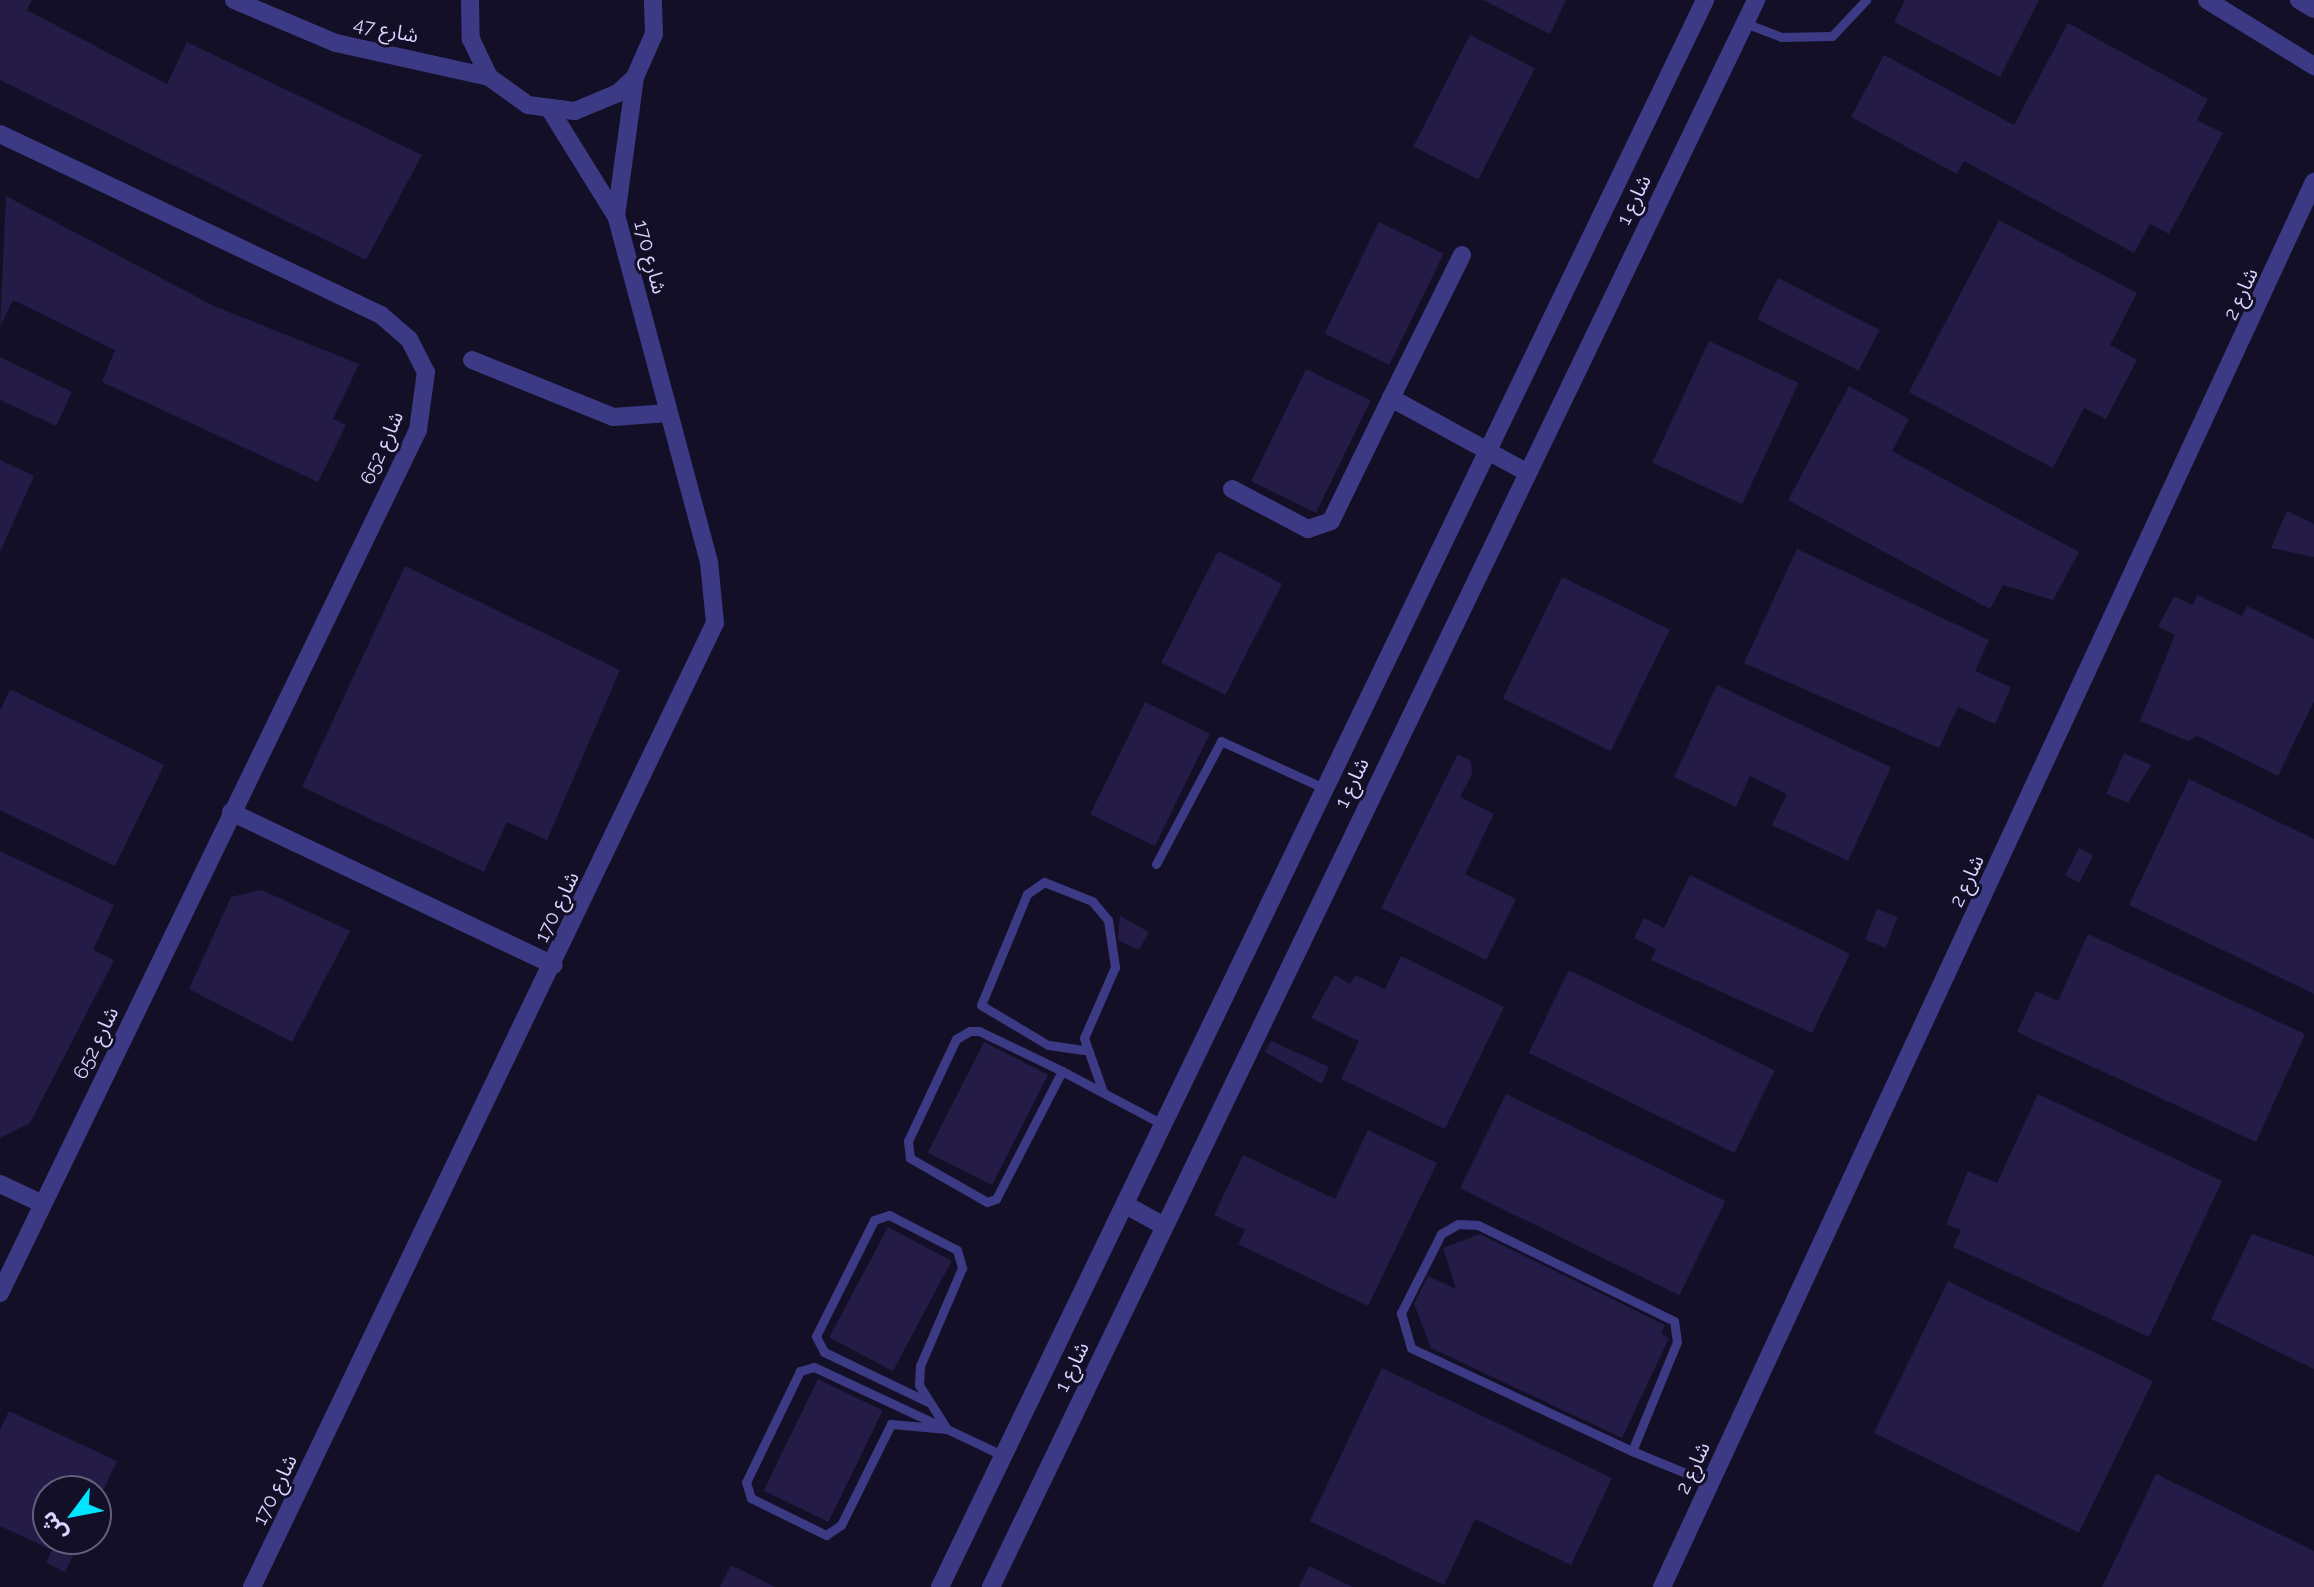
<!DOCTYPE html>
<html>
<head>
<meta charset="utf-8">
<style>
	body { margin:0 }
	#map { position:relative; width:2314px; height:1587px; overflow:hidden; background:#130f26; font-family:Raleway,"Noto Sans Arabic",sans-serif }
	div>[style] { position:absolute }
	.building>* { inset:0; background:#241b47; transform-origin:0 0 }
	.service>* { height:9px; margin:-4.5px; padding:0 4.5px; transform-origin:4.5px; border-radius:4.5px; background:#3d3a85 }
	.minor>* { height:18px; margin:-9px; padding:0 9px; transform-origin:9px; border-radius:9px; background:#3d3a85 }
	span { translate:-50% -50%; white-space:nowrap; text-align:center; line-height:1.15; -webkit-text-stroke:6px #130f26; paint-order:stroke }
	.street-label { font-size:20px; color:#d9d4ff }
	.north { position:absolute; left:32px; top:1475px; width:80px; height:80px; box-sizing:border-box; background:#130f26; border:2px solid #625e7d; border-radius:50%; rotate:238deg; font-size:22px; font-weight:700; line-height:32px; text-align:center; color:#d9d4ff }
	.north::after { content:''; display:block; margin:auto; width:28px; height:36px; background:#00e5ff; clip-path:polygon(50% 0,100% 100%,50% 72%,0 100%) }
</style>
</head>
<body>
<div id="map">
	<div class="building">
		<i style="clip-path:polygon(0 0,32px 0,27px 10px,167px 84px,187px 42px,422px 155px,366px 260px,0 80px)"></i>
		<i style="clip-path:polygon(1483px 0,1566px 0,1550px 34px)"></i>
		<i style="clip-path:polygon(1905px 0,2039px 0,2000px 77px,1894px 22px)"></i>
		<i style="clip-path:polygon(2068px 23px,2208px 99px,2197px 120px,2223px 133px,2169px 234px,2150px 224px,2134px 253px,1964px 161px,1957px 174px,1851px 117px,1884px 55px,2014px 125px)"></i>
		<i style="left:1470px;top:35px;width:73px;height:125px;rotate:27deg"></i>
		<i style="clip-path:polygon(6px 196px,214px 306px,359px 364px,333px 419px,346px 425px,318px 482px,102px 382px,115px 350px,13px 300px,0 327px)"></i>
		<i style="clip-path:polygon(1999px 220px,2137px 293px,2110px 345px,2137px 360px,2106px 419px,2084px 408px,2053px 468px,1909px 392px)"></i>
		<i style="left:1379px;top:222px;width:72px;height:124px;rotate:26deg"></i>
		<i style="left:1778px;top:278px;width:114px;height:46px;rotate:27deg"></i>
		<i style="left:1709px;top:341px;width:99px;height:134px;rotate:25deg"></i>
		<i style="clip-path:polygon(0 357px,72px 392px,56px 426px,0 400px)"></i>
		<i style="left:1306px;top:369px;width:72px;height:125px;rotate:26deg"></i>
		<i style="clip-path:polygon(1849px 386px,1909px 419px,1892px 451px,2079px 552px,2053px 600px,2003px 585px,1990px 609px,1788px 500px)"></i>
		<i style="clip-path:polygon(0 460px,34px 476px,0 552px)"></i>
		<i style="clip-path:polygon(2287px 511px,2314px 524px,2314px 557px,2271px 548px)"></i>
		<i style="clip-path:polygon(1797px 549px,1989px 640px,1975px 671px,2011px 687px,1995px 724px,1958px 707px,1939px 748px,1744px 663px)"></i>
		<i style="left:1218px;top:551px;width:72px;height:125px;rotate:27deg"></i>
		<i style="clip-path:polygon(405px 566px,620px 670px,547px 840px,507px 822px,484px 872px,302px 787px)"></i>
		<i style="left:1562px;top:577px;width:120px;height:135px;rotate:26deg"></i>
		<i style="clip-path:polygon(2197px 595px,2242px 616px,2247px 606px,2314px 639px,2314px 701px,2278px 776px,2197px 736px,2188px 741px,2140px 721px,2175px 635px,2158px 627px,2174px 596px,2193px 605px)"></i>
		<i style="clip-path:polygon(1717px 685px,1891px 767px,1848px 861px,1772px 825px,1787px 794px,1750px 776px,1736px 807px,1674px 777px)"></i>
		<i style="clip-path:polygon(10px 689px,164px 765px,115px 866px,0 810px,0 711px)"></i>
		<i style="left:1145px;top:702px;width:72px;height:125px;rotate:26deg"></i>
		<i style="clip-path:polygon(2124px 753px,2151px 765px,2128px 803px,2106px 794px)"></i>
		<i style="clip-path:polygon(1458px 754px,1471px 761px,1472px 774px,1460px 797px,1494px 814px,1465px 874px,1516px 899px,1486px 960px,1381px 908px)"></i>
		<i style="clip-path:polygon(2189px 779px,2314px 839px,2314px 994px,2129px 905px)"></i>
		<i style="left:2079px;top:848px;width:16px;height:31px;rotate:27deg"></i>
		<i style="clip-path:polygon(0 851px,114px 905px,93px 950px,114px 960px,30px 1123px,0 1138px)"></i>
		<i style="clip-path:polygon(1690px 875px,1850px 954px,1812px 1033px,1651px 960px,1656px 949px,1634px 938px,1644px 918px,1664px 928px)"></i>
		<i style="clip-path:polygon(262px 890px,350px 931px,292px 1042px,189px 989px,231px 897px)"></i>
		<i style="left:1877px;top:909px;width:22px;height:33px;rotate:21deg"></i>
		<i style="clip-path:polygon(1120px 916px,1149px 932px,1139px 950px,1118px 940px)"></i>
		<i style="clip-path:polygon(2088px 934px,2305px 1034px,2256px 1142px,2017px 1032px,2036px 991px,2058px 1001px)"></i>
		<i style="clip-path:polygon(1401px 956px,1504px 1007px,1445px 1129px,1341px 1079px,1359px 1041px,1311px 1018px,1335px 975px,1350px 984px,1355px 975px,1385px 989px)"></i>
		<i style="left:1569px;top:970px;width:229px;height:92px;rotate:26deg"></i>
		<i style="clip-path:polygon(1271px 1041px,1329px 1067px,1322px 1084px,1265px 1052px)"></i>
		<i style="left:984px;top:1042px;width:72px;height:124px;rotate:27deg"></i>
		<i style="left:1506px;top:1094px;width:244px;height:105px;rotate:26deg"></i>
		<i style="clip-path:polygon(2038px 1094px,2222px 1181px,2149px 1337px,1953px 1247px,1961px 1230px,1946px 1224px,1968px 1171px,1997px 1183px)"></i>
		<i style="clip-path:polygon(1368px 1130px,1437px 1163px,1368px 1306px,1238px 1244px,1245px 1230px,1214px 1215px,1243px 1155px,1335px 1199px)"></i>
		<i style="left:888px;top:1227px;width:72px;height:125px;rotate:28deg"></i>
		<i style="clip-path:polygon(1480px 1234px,1665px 1325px,1661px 1334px,1669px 1338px,1622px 1438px,1431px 1348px,1414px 1304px,1428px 1276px,1456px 1289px,1443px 1248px)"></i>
		<i style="clip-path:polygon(2252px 1234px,2314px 1256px,2314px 1369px,2211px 1319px)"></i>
		<i style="left:1948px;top:1281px;width:228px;height:169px;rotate:26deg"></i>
		<i style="clip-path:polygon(1382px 1368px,1612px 1478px,1571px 1565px,1475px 1519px,1444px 1585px,1310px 1521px)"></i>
		<i style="left:818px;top:1379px;width:72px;height:124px;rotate:26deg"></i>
		<i style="clip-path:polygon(9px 1411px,117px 1461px,103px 1491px,48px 1491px,48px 1539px,81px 1539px,65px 1572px,46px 1563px,52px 1550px,0 1526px,0 1430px)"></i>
		<i style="clip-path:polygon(2156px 1474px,2314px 1551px,2314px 1587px,2102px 1587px)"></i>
		<i style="clip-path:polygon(731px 1565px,775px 1587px,720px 1587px)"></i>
		<i style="clip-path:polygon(1309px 1566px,1353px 1587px,1299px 1587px)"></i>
	</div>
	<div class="service">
		<i style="left:1745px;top:23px;width:39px;rotate:21deg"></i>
		<i style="left:1781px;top:37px;width:51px;rotate:-1.1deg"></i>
		<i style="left:1832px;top:36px;width:50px;rotate:-46.6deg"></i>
		<i style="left:1156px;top:864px;width:139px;rotate:-62.1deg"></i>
		<i style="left:1221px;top:741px;width:115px;rotate:24.6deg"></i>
		<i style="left:1084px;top:1050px;width:36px;rotate:-172deg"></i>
		<i style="left:1048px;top:1045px;width:78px;rotate:-149.2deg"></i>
		<i style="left:981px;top:1005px;width:120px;rotate:-67.5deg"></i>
		<i style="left:1027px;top:894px;width:21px;rotate:-35deg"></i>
		<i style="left:1044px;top:882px;width:52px;rotate:21.6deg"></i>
		<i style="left:1092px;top:901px;width:25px;rotate:50deg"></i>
		<i style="left:1108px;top:920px;width:48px;rotate:81.5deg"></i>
		<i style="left:1115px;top:967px;width:77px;rotate:113.6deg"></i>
		<i style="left:1084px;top:1038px;width:57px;rotate:70.6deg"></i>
		<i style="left:1062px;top:1071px;width:144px;rotate:117.3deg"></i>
		<i style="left:996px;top:1199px;width:9px;rotate:162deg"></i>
		<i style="left:987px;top:1202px;width:89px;rotate:-150.3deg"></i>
		<i style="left:910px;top:1158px;width:17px;rotate:-97deg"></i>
		<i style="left:908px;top:1141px;width:113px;rotate:-64.8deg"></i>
		<i style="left:956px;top:1039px;width:16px;rotate:-30deg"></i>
		<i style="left:970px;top:1031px;width:9px"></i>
		<i style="left:979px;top:1031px;width:92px;rotate:25.7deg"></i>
		<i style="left:1062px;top:1071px;width:115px;rotate:27.9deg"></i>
		<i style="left:928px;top:1402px;width:115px;rotate:-154.3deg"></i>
		<i style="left:824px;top:1352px;width:18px;rotate:-117deg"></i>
		<i style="left:816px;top:1336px;width:130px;rotate:-63.4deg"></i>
		<i style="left:874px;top:1220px;width:16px;rotate:-18deg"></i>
		<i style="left:889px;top:1215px;width:76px;rotate:27.2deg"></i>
		<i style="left:957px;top:1250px;width:19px;rotate:74deg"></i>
		<i style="left:962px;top:1268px;width:107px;rotate:113.2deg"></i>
		<i style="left:920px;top:1366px;width:19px;rotate:93deg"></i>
		<i style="left:919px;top:1385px;width:49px;rotate:57.6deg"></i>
		<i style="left:947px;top:1429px;width:147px;rotate:-155deg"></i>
		<i style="left:814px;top:1367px;width:15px;rotate:164deg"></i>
		<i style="left:800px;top:1371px;width:123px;rotate:115.9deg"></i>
		<i style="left:746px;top:1482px;width:17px;rotate:73deg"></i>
		<i style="left:751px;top:1498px;width:84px;rotate:26.3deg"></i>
		<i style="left:826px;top:1535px;width:18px;rotate:-34deg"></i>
		<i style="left:841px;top:1525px;width:113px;rotate:-63.7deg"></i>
		<i style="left:891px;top:1424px;width:56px;rotate:5.1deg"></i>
		<i style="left:947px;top:1429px;width:61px;rotate:25.3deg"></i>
		<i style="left:1632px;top:1451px;width:118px;rotate:-67.6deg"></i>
		<i style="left:1677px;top:1342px;width:21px;rotate:-98deg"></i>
		<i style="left:1674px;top:1321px;width:218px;rotate:-153.9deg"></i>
		<i style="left:1478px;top:1225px;width:20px;rotate:-177deg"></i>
		<i style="left:1458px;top:1224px;width:20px;rotate:150deg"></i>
		<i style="left:1441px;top:1234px;width:89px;rotate:116.9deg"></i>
		<i style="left:1401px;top:1313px;width:36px;rotate:74deg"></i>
		<i style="left:1411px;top:1348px;width:244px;rotate:25deg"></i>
		<i style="left:1632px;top:1451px;width:84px;rotate:22.3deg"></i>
	</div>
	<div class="minor">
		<i style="left:234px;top:0;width:111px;rotate:22.9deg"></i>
		<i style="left:336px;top:43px;width:157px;rotate:12.5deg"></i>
		<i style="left:470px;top:0;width:39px;rotate:89deg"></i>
		<i style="left:471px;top:39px;width:42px;rotate:64.7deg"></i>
		<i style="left:489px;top:77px;width:48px;rotate:35.7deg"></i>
		<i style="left:528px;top:105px;width:47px;rotate:7.3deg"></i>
		<i style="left:575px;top:111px;width:47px;rotate:-22.7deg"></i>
		<i style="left:618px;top:93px;width:23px;rotate:-43deg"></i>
		<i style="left:635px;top:77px;width:47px;rotate:-66.2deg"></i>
		<i style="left:654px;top:34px;width:34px;rotate:-92deg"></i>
		<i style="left:2207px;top:0;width:126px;rotate:31.7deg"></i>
		<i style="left:2299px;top:0;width:17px;rotate:31deg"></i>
		<i style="left:0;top:134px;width:422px;rotate:25.4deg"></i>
		<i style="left:381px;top:315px;width:37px;rotate:41deg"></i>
		<i style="left:409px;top:339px;width:37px;rotate:63deg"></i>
		<i style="left:426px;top:372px;width:59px;rotate:97.9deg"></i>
		<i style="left:418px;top:430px;width:959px;rotate:115.84deg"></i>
		<i style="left:616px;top:216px;width:140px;rotate:-82.2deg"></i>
		<i style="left:1462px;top:255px;width:160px;rotate:116.4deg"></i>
		<i style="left:1391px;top:398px;width:154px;rotate:28.7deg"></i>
		<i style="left:472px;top:360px;width:152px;rotate:22deg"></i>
		<i style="left:613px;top:417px;width:56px;rotate:-4.1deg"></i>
		<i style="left:1232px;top:489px;width:86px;rotate:27.8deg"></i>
		<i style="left:1308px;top:529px;width:24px;rotate:-19deg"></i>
		<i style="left:1331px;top:521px;width:137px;rotate:-64deg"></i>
		<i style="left:231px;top:812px;width:357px;rotate:25.4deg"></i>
		<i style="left:0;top:1184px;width:47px;rotate:24.9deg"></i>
		<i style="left:1126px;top:1205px;width:43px;rotate:28.9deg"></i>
		<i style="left:252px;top:1587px;width:1069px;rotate:-64.35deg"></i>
		<i style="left:715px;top:623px;width:61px;rotate:-95.6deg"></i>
		<i style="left:709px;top:562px;width:358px;rotate:-105deg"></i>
		<i style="left:616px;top:216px;width:123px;rotate:-121.8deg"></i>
		<i style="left:940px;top:1587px;width:1762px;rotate:-64.26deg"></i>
		<i style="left:991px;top:1587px;width:1762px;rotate:-64.26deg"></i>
		<i style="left:1662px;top:1587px;width:1549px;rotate:-65.11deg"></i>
	</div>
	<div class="street-label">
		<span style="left:386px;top:30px;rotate:11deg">شارع 47</span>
		<span style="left:1634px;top:200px;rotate:-64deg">شارع 1</span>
		<span style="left:650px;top:257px;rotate:75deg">شارع 170</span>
		<span style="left:2241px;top:294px;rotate:-65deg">شارع 2</span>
		<span style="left:382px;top:448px;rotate:-66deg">شارع 652</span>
		<span style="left:1352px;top:783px;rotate:-64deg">شارع 1</span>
		<span style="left:1967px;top:881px;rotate:-65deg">شارع 2</span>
		<span style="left:557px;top:907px;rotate:-64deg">شارع 170</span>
		<span style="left:96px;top:1043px;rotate:-64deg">شارع 652</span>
		<span style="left:1072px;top:1367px;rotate:-64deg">شارع 1</span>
		<span style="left:1693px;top:1468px;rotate:-65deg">شارع 2</span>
		<span style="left:275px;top:1490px;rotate:-64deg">شارع 170</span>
	</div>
	<div class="north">ش</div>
</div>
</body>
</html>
